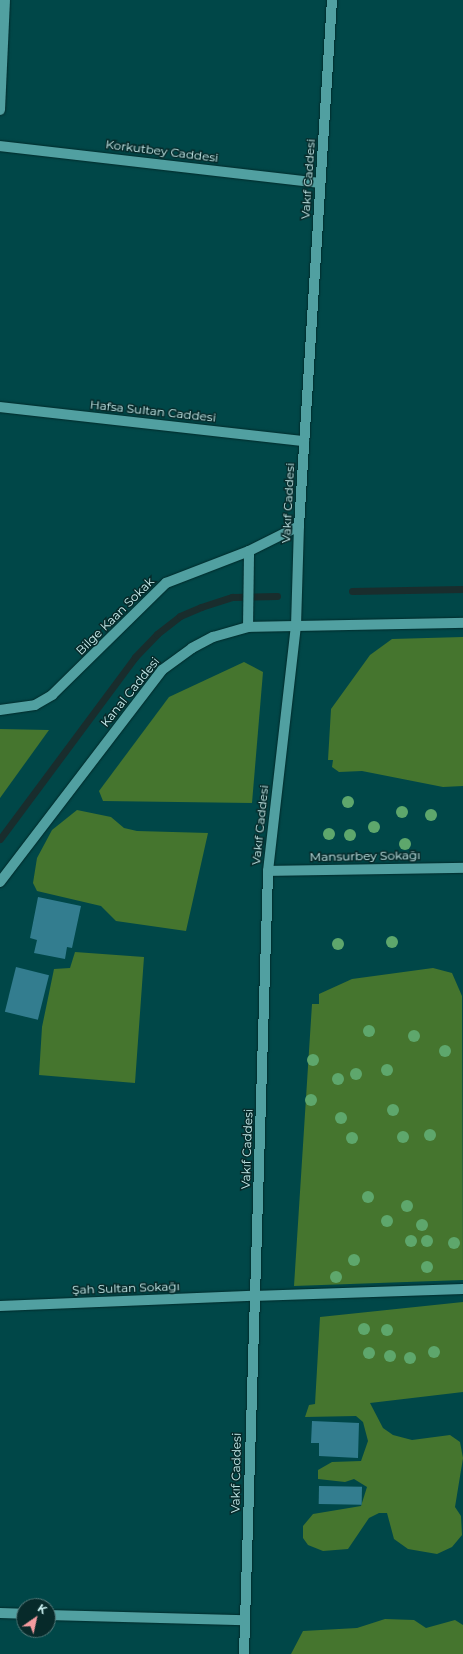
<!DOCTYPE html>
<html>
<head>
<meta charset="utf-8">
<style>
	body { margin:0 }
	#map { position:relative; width:463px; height:1654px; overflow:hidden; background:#004748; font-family:Montserrat,sans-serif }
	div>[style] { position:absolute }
	.green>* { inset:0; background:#45752e }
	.stream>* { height:7px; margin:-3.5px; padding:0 3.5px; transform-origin:3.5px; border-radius:3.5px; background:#192d2d }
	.building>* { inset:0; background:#337d8f; transform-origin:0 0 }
	.roads { filter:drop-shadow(0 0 1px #002b2b) drop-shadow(0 0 1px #002b2b) }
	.service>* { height:10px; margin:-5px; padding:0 5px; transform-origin:5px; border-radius:5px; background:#51a0a1 }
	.pedestrian>* { height:10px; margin:-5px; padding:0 5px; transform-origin:5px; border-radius:5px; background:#51a0a1 }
	.minor>* { height:10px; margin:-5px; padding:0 5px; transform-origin:5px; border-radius:5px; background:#51a0a1 }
	.tertiary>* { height:10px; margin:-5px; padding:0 5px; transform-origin:5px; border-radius:5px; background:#51a0a1 }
	.trees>* { width:12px; height:12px; margin:-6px; border-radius:50%; background:#5ea76c }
	span { translate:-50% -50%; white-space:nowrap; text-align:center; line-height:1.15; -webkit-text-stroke:3px #072a2a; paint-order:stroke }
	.street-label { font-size:12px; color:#cbf0f0 }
	.north { position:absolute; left:16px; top:1598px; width:40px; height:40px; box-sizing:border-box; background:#072a2a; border:1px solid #557979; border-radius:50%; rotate:34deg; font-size:11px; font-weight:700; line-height:16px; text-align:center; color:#cbf0f0 }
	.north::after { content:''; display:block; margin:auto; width:14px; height:18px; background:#f49b9f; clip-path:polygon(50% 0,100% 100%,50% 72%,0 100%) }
</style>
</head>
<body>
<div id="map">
	<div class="green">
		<i style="clip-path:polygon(463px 637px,463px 786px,443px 787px,362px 771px,339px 772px,332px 767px,333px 760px,328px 760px,331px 709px,370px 655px,392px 639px)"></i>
		<i style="clip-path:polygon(244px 662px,263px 672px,252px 803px,103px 801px,99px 791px,169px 697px)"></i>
		<i style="clip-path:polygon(0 729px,49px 730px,0 798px)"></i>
		<i style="clip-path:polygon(77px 810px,111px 817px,124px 828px,137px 831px,208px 833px,186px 931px,116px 921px,101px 906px,37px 891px,33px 883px,37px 858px,52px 830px)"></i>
		<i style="clip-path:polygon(75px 952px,144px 957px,135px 1083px,39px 1075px,42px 1027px,54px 969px,70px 968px)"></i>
		<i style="clip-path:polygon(433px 968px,452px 973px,462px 996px,463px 1280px,294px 1286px,312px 1004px,319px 1004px,319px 994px,352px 979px)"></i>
		<i style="clip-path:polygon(463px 1302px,463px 1392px,370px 1403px,383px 1428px,393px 1435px,412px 1440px,450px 1435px,460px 1442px,463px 1458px,455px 1507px,461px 1516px,462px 1535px,452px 1547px,437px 1554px,408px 1549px,394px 1539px,387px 1513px,379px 1513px,369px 1518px,348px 1549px,323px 1551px,308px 1545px,303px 1538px,303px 1526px,313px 1514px,361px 1506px,367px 1487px,354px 1479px,345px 1482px,318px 1479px,318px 1470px,332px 1462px,361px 1461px,368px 1441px,363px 1422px,356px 1416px,305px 1417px,309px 1405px,315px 1404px,320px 1317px)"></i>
		<i style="clip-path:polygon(385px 1619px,414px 1620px,426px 1628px,455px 1620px,463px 1625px,463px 1654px,291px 1654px,303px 1631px,357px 1628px)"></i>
	</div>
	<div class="stream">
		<i style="left:352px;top:591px;width:111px;rotate:-1deg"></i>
		<i style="left:0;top:839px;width:227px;rotate:-53.4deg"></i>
		<i style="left:135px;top:657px;width:32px;rotate:-46deg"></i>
		<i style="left:157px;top:634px;width:29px;rotate:-38deg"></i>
		<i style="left:180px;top:616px;width:23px;rotate:-23deg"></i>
		<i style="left:201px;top:607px;width:33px;rotate:-18deg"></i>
		<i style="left:232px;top:597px;width:45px;rotate:-1.3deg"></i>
	</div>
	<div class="building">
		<i style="clip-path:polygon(38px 897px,81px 906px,72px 948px,67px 947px,65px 959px,34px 953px,37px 940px,30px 938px)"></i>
		<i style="left:16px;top:967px;width:34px;height:46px;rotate:14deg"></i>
		<i style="clip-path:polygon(312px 1421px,359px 1423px,358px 1458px,319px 1456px,319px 1443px,311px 1443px)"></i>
		<i style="left:319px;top:1486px;width:43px;height:18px;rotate:1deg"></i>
	</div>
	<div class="roads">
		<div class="service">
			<i style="left:253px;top:1296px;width:210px;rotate:-1.9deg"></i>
		</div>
		<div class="pedestrian">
			<i style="left:248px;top:627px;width:76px;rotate:-89.2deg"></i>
		</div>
		<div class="minor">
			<i style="left:0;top:110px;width:110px;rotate:-87.4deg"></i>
			<i style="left:0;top:146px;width:322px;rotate:6.6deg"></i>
			<i style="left:0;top:407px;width:306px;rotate:6.4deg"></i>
			<i style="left:0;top:710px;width:35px;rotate:-8deg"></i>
			<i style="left:35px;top:705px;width:20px;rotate:-30deg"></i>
			<i style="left:52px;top:695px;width:160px;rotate:-44.5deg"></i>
			<i style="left:166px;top:583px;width:89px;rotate:-21.1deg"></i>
			<i style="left:249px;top:551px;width:56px;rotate:-26.6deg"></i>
			<i style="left:268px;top:871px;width:195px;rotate:-0.9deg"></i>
			<i style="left:0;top:1306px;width:253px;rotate:-2.3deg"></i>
			<i style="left:0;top:1613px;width:24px;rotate:2deg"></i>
			<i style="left:48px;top:1615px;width:197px;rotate:1.5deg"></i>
		</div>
		<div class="tertiary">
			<i style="left:0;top:882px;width:267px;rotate:-52.6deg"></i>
			<i style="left:162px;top:670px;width:37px;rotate:-36deg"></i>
			<i style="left:192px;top:648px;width:24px;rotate:-28deg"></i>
			<i style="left:213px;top:637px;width:36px;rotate:-16deg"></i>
			<i style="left:248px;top:627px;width:215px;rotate:-1.1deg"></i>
			<i style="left:244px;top:1654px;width:783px;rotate:-88.24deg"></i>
			<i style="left:268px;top:871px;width:247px;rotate:-83.5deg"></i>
			<i style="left:296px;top:626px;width:100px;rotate:-88.3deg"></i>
			<i style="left:299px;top:526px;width:527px;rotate:-86.41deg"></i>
		</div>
	</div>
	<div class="trees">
		<i style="left:348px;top:802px"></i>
		<i style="left:402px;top:812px"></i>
		<i style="left:431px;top:815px"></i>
		<i style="left:374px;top:827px"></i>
		<i style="left:329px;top:834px"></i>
		<i style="left:350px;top:835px"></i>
		<i style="left:405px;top:844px"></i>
		<i style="left:392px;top:942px"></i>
		<i style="left:338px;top:944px"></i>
		<i style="left:369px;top:1031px"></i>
		<i style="left:414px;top:1036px"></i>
		<i style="left:445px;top:1051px"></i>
		<i style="left:313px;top:1060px"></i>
		<i style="left:387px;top:1070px"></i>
		<i style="left:356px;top:1074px"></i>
		<i style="left:338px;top:1079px"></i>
		<i style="left:311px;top:1100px"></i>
		<i style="left:393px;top:1110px"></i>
		<i style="left:341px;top:1118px"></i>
		<i style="left:430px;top:1135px"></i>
		<i style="left:403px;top:1137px"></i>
		<i style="left:352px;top:1138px"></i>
		<i style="left:368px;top:1197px"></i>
		<i style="left:407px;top:1206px"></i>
		<i style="left:387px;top:1221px"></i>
		<i style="left:422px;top:1225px"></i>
		<i style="left:411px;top:1241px"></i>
		<i style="left:427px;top:1241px"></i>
		<i style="left:454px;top:1243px"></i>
		<i style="left:354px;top:1260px"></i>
		<i style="left:427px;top:1267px"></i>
		<i style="left:336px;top:1277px"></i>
		<i style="left:364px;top:1329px"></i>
		<i style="left:387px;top:1330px"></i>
		<i style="left:434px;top:1352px"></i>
		<i style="left:369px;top:1353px"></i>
		<i style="left:390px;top:1356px"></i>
		<i style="left:410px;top:1358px"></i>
	</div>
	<div class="street-label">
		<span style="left:162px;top:151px;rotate:7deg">Korkutbey Caddesi</span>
		<span style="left:308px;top:179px;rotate:-86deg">Vakıf Caddesi</span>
		<span style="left:153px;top:411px;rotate:6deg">Hafsa Sultan Caddesi</span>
		<span style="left:288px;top:503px;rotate:-87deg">Vakıf Caddesi</span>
		<span style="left:115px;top:616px;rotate:-45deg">Bilge Kaan Sokak</span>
		<span style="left:130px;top:692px;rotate:-51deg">Kanal Caddesi</span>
		<span style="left:260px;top:825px;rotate:-84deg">Vakıf Caddesi</span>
		<span style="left:365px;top:856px;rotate:-1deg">Mansurbey Sokağı</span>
		<span style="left:247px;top:1149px;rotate:-88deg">Vakıf Caddesi</span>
		<span style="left:126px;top:1288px;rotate:-2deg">Şah Sultan Sokağı</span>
		<span style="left:236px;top:1473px;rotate:-89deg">Vakıf Caddesi</span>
	</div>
	<div class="north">K</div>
</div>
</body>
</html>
